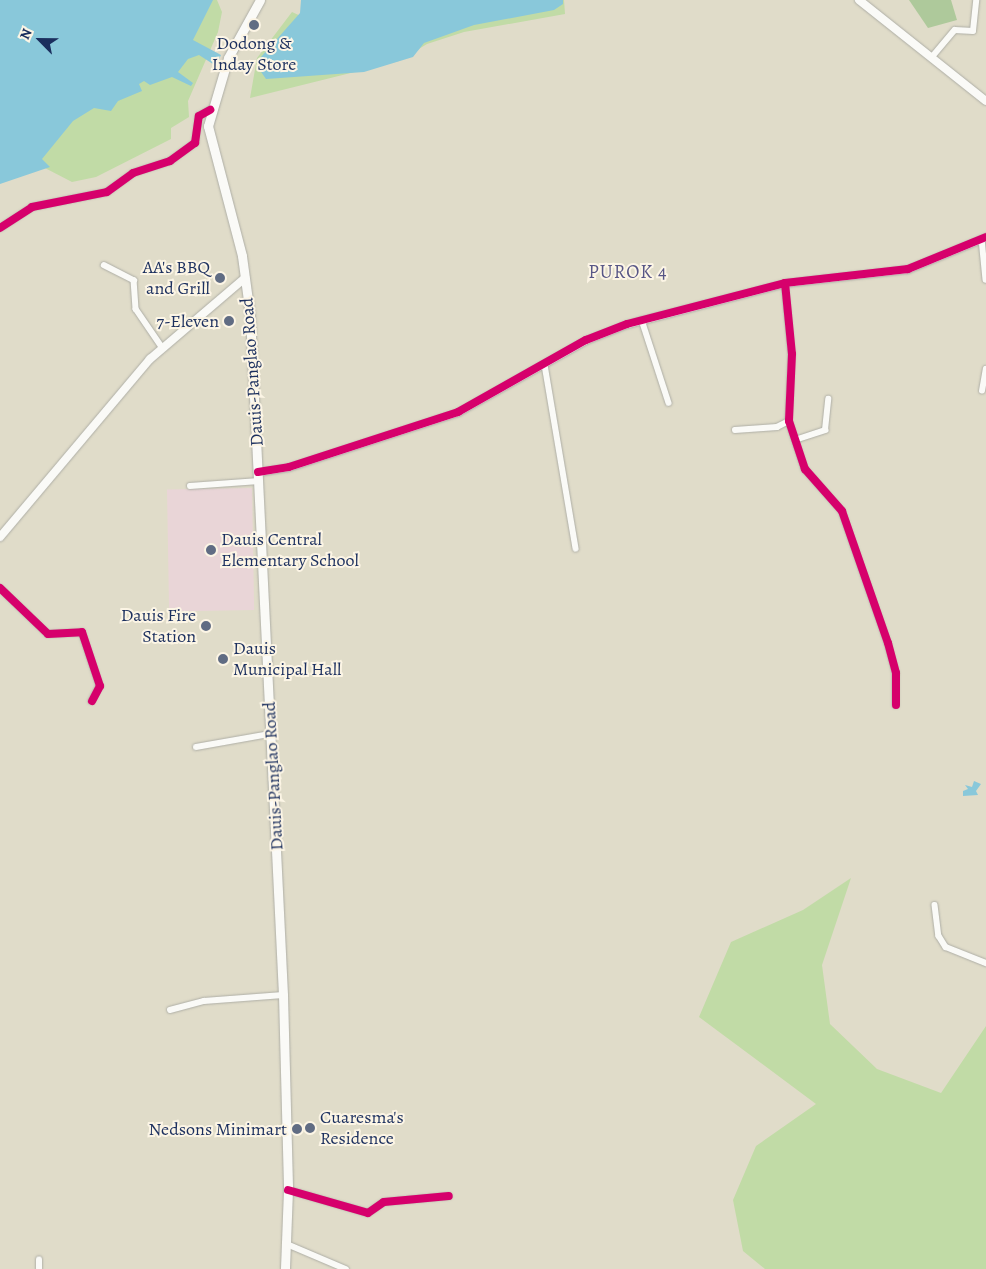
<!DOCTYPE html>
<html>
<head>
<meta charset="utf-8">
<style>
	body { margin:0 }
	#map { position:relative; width:986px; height:1269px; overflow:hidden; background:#e0dcc9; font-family:Alegreya,serif }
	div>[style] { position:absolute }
	.built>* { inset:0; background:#e9d5d7; transform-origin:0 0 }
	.green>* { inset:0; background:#c1dba6 }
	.forest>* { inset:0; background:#aec99b }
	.water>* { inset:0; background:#89c8da }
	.roads { filter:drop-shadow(0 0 1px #aeaea6) drop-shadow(0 0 1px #aeaea6) }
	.minor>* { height:5.5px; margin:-2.75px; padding:0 2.75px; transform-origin:2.75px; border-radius:2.75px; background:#fafaf7 }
	.tertiary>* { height:7px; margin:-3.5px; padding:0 3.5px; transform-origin:3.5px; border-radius:3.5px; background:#fafaf7 }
	.secondary>* { height:8px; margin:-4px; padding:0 4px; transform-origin:4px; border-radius:4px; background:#fafaf7 }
	.primary>* { height:9px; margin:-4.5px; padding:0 4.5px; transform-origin:4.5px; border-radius:4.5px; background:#fafaf7 }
	.cycleway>* { height:8px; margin:-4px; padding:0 4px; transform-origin:4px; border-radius:4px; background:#d6006c }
	.dots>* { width:14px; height:14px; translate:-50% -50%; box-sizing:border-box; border:2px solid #fcf5e5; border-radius:50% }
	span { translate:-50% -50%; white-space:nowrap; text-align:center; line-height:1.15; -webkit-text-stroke:4px #fcf5e5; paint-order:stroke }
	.poi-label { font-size:18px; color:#1b2f5e }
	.right { translate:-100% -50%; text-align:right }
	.left { translate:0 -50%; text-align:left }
	.street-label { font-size:18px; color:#1b2f5e }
	.neighbourhood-label { font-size:19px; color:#575686; letter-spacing:1px }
	.north { position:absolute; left:15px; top:15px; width:50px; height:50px; -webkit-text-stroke:4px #fcf5e5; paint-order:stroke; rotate:293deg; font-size:14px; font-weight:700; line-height:20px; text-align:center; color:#1b2f5e }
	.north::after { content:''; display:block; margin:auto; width:18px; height:22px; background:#1b2f5e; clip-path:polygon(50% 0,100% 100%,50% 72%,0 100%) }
</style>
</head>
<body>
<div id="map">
	<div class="built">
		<i style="left:252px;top:488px;width:122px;height:85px;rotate:89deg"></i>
	</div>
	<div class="green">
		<i style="clip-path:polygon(208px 0,217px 0,222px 12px,218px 32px,188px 101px,189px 117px,171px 128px,171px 139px,96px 177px,72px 182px,43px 167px,39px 154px,44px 143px)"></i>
		<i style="clip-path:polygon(423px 0,564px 0,565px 14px,464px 32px,427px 44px,399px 61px,250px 98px,257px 58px,292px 12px,336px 32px)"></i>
		<i style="clip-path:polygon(851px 878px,822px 965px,830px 1024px,877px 1069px,941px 1093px,986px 1026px,986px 1269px,765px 1269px,743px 1251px,733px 1200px,756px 1146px,816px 1104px,699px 1017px,731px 942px,803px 910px)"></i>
	</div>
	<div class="forest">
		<i style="clip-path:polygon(909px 0,951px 0,957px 20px,928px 28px)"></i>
	</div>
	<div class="water">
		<i style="clip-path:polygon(0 0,213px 0,193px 40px,221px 55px,216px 66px,199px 55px,188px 59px,178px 72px,193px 83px,191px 86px,172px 77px,150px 85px,144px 81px,139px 84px,142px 91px,118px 101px,111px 111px,94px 108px,73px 121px,42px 159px,50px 167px,0 184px)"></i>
		<i style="clip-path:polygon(301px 0,563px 0,563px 4px,554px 10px,474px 25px,424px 43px,413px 57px,364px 72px,266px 79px,259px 69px,261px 57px,300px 13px)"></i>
		<i style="clip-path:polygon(974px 781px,981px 784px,976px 791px,978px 795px,963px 796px,963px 791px,968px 789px,965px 785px,972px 787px)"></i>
	</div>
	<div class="roads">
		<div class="minor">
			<i style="left:932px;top:57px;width:35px;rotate:-50deg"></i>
			<i style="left:955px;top:30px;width:18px;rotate:3deg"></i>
			<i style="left:973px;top:31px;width:31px;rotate:-84deg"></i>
			<i style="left:0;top:228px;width:38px;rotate:-33deg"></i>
			<i style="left:32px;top:207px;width:76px;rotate:-11.3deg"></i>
			<i style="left:107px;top:192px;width:32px;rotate:-36deg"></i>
			<i style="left:133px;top:173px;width:39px;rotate:-18deg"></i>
			<i style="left:170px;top:161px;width:31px;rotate:-36deg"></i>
			<i style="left:195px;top:143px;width:27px;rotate:-82deg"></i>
			<i style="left:199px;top:116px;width:13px;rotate:-29deg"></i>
			<i style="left:982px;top:239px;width:41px;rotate:84.4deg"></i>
			<i style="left:104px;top:265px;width:34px;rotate:27deg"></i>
			<i style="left:134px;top:280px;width:29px;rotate:86deg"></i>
			<i style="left:136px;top:309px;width:46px;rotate:55.6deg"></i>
			<i style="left:785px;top:283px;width:71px;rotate:84.4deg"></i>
			<i style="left:792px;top:354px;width:67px;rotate:92.6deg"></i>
			<i style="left:789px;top:421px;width:51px;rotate:71.6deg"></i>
			<i style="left:805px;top:469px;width:56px;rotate:48.6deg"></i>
			<i style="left:842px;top:511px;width:140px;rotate:70.8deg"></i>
			<i style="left:888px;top:643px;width:31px;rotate:75deg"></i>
			<i style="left:896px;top:673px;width:32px;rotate:90deg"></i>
			<i style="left:642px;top:320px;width:87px;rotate:72deg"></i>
			<i style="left:545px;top:365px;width:186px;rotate:80.4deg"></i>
			<i style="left:982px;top:391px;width:22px;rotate:-80deg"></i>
			<i style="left:735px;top:430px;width:42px;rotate:-4.1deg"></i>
			<i style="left:777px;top:427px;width:13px;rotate:-27deg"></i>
			<i style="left:795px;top:440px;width:32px;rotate:-18deg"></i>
			<i style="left:825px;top:430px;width:31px;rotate:-84deg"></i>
			<i style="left:190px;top:486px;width:69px;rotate:-4.1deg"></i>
			<i style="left:0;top:588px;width:66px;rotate:43.8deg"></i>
			<i style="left:48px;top:634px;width:34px;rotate:-3deg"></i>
			<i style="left:82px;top:632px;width:57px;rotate:71.6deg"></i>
			<i style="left:100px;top:686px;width:17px;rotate:118deg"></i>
			<i style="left:196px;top:747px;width:75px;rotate:-10deg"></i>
			<i style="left:935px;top:905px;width:31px;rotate:83deg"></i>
			<i style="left:939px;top:936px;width:13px;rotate:58deg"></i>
			<i style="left:946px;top:947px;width:43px;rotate:21.8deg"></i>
			<i style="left:170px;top:1010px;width:35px;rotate:-15deg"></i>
			<i style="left:204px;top:1001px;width:79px;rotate:-4.3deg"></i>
			<i style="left:288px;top:1190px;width:83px;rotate:16deg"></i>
			<i style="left:368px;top:1213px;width:19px;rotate:-35deg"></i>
			<i style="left:384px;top:1202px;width:65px;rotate:-5.3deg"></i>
			<i style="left:287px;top:1244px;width:64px;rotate:23deg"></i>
			<i style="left:39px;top:1269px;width:9px;rotate:-90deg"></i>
		</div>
		<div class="tertiary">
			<i style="left:258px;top:472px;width:31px;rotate:-9deg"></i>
			<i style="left:289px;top:467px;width:178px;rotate:-18deg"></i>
			<i style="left:458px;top:412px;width:147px;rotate:-29.4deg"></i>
			<i style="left:586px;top:340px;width:44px;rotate:-21.3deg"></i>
			<i style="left:627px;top:324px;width:163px;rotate:-14.5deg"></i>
			<i style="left:785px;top:283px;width:124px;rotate:-6.5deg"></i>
			<i style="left:908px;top:269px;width:84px;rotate:-22.3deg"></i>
		</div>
		<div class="secondary">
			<i style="left:859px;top:0;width:162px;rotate:38.5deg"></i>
			<i style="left:0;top:537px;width:233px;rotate:-49.9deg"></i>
			<i style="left:150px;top:359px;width:125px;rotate:-40.5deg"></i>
		</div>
		<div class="primary">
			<i style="left:260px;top:0;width:66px;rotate:118.9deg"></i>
			<i style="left:228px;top:58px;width:71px;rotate:106.4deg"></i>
			<i style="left:208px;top:126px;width:134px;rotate:75.3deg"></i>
			<i style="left:242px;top:256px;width:60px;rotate:82.3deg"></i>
			<i style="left:250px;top:315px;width:681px;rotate:87.22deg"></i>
			<i style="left:283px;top:995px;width:195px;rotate:88.5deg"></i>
			<i style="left:288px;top:1190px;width:79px;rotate:92.2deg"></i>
		</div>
	</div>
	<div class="cycleway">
		<i style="left:0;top:228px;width:38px;rotate:-33deg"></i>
		<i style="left:32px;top:207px;width:76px;rotate:-11.3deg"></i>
		<i style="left:107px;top:192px;width:32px;rotate:-36deg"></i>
		<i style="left:133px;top:173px;width:39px;rotate:-18deg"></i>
		<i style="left:170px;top:161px;width:31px;rotate:-36deg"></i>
		<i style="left:195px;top:143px;width:27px;rotate:-82deg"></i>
		<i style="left:199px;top:116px;width:13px;rotate:-29deg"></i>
		<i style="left:785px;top:283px;width:71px;rotate:84.4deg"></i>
		<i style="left:792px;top:354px;width:67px;rotate:92.6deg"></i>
		<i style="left:789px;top:421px;width:51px;rotate:71.6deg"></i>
		<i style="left:805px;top:469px;width:56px;rotate:48.6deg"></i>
		<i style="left:842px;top:511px;width:140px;rotate:70.8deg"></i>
		<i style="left:888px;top:643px;width:31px;rotate:75deg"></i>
		<i style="left:896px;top:673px;width:32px;rotate:90deg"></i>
		<i style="left:258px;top:472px;width:31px;rotate:-9deg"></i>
		<i style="left:289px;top:467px;width:178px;rotate:-18deg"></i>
		<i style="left:458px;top:412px;width:147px;rotate:-29.4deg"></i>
		<i style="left:586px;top:340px;width:44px;rotate:-21.3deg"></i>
		<i style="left:627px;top:324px;width:163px;rotate:-14.5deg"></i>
		<i style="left:785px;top:283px;width:124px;rotate:-6.5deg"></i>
		<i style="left:908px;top:269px;width:84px;rotate:-22.3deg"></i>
		<i style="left:0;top:588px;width:66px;rotate:43.8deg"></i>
		<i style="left:48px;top:634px;width:34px;rotate:-3deg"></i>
		<i style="left:82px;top:632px;width:57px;rotate:71.6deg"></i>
		<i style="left:100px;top:686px;width:17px;rotate:118deg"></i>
		<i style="left:288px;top:1190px;width:83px;rotate:16deg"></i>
		<i style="left:368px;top:1213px;width:19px;rotate:-35deg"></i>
		<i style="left:384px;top:1202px;width:65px;rotate:-5.3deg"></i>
	</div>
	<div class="dots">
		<i style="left:254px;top:25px;background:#606c83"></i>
		<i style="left:220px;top:278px;background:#606c83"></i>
		<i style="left:229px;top:321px;background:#606c83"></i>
		<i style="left:211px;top:550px;background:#606c83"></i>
		<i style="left:206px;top:626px;background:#606c83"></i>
		<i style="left:223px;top:659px;background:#606c83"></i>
		<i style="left:310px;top:1128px;background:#606c83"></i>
		<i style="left:297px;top:1129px;background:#606c83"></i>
	</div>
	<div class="poi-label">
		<span style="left:254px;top:54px">Dodong &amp;<br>Inday Store</span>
		<span class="right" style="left:210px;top:278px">AA's BBQ<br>and Grill</span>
		<span class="right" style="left:219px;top:321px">7-Eleven</span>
		<span class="left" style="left:221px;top:550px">Dauis Central<br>Elementary School</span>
		<span class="right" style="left:196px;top:626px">Dauis Fire<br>Station</span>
		<span class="left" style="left:233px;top:659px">Dauis<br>Municipal Hall</span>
		<span class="left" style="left:320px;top:1128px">Cuaresma's<br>Residence</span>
		<span class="right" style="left:287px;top:1129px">Nedsons Minimart</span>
	</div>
	<div class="street-label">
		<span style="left:252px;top:372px;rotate:-94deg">Dauis-Panglao Road</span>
		<span style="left:273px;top:776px;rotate:-93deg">Dauis-Panglao Road</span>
	</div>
	<div class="neighbourhood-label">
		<span style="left:628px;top:273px">PUROK 4</span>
	</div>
	<div class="north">N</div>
</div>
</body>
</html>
